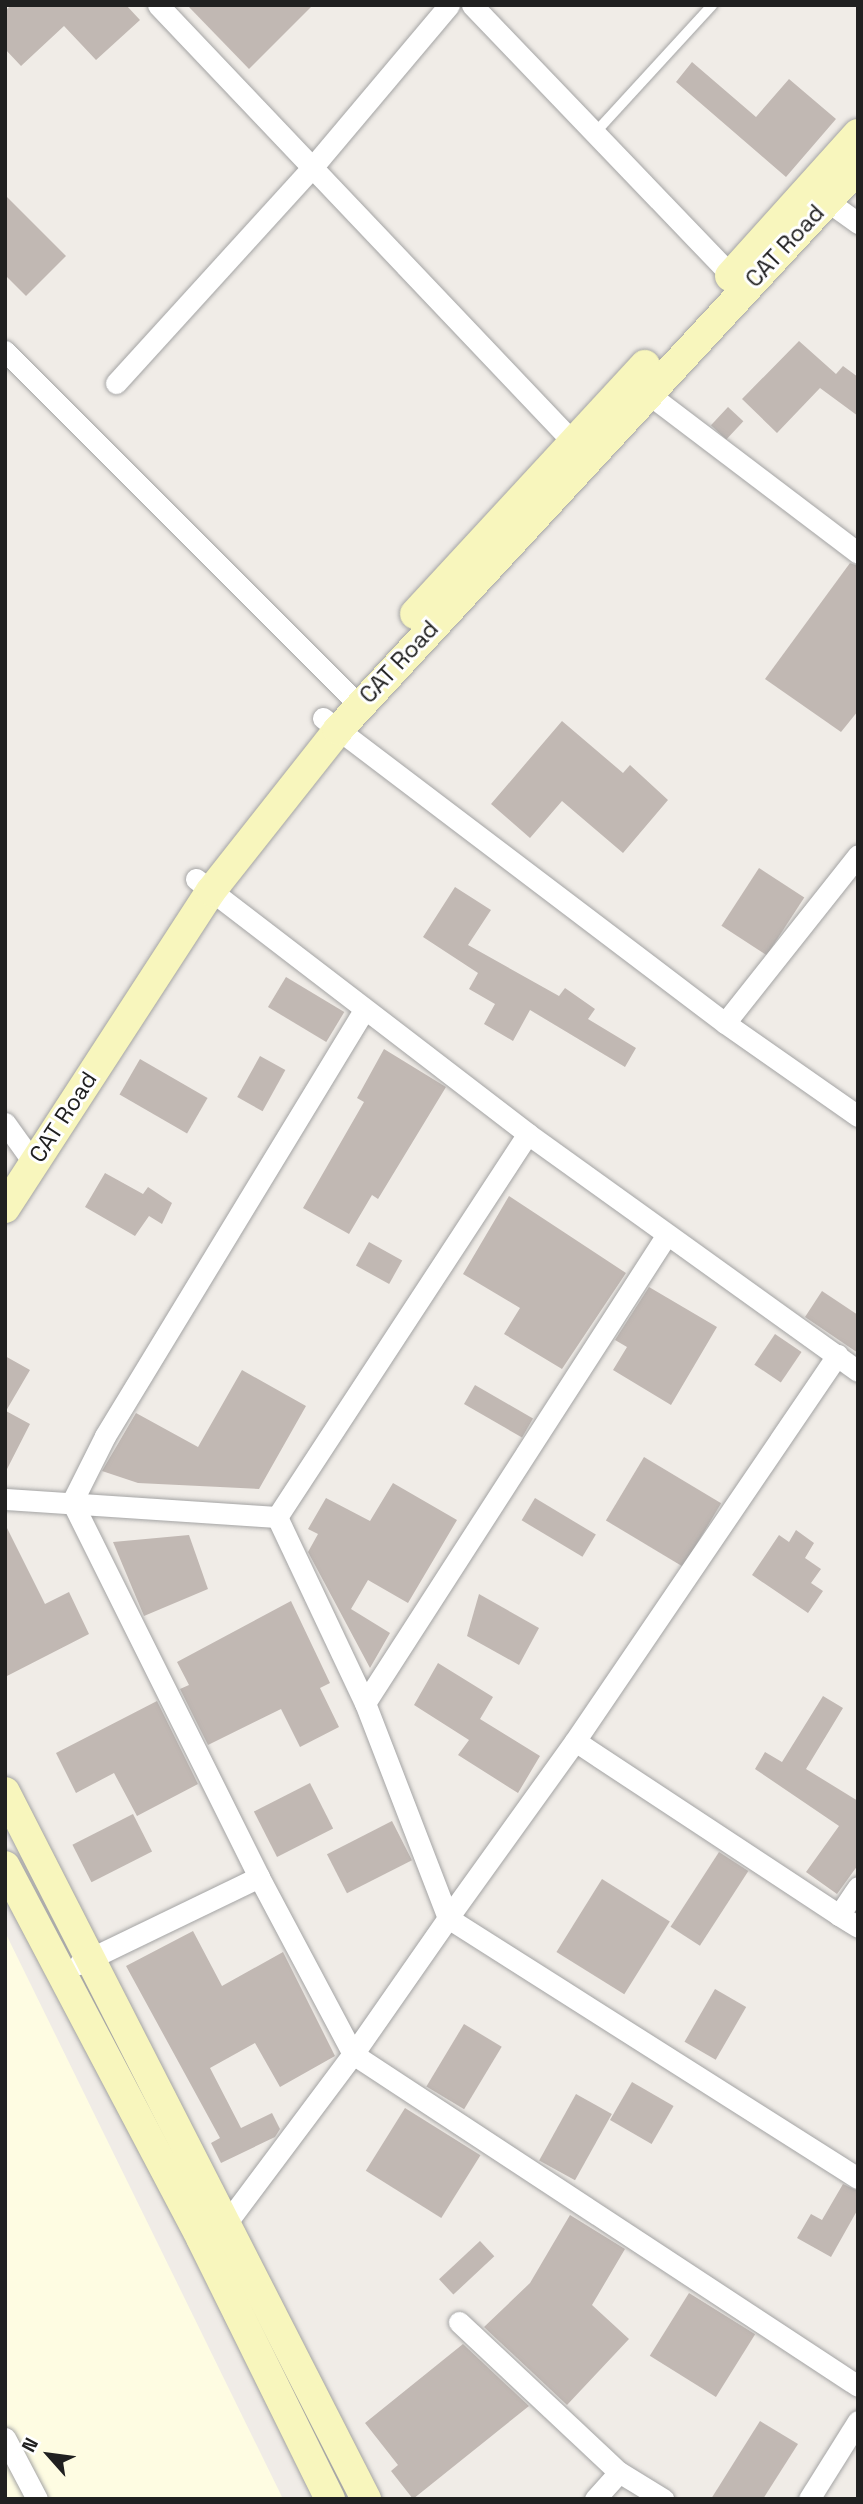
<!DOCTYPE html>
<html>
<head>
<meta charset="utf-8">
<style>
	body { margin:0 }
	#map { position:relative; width:863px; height:2504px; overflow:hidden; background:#f0ece7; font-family:"Space Grotesk",sans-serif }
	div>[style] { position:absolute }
	.education>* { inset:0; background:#fefce2 }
	.building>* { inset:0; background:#c1b8b3; transform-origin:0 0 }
	.roads { filter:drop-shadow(0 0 2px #a4a4a4) drop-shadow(0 0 2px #a4a4a4) }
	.lane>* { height:10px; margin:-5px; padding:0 5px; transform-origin:5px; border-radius:5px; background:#fff }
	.street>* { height:21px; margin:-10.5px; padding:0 10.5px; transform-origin:10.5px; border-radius:10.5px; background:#fff }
	.secondary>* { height:30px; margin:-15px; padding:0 15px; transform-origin:15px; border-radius:15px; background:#f8f6bd }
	span { translate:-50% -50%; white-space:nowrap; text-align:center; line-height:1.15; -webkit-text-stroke:6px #fff; paint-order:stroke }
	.street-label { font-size:23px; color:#202020 }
	.frame { position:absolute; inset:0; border:7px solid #202020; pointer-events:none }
	.north { position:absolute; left:14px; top:2420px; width:70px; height:70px; -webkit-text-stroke:5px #fff; paint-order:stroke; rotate:298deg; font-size:19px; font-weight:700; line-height:28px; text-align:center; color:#202020 }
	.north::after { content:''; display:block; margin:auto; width:24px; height:32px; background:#202020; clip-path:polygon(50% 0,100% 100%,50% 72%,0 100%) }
</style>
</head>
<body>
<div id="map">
	<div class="education">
		<i style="clip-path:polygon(5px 1932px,283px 2499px,5px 2499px)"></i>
	</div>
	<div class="building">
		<i style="clip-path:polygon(11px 5px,126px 5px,140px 20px,96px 60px,64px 26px,21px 66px,5px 49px,5px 11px)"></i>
		<i style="clip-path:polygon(187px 5px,313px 5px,249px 69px)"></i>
		<i style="clip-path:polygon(692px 62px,756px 117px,789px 79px,836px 119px,786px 177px,676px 82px)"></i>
		<i style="clip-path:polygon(5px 195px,66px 256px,26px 296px,5px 275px)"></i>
		<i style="clip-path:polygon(799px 341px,836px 374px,843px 366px,858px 377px,858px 416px,820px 388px,777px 433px,742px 399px)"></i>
		<i style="left:728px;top:407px;width:21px;height:25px;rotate:43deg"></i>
		<i style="clip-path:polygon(850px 563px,858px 566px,858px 711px,841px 732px,765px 679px)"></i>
		<i style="clip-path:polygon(562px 721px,623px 773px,630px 765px,668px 800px,623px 853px,562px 801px,530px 838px,491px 804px)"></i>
		<i style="left:759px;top:868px;width:54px;height:69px;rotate:33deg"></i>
		<i style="clip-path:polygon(455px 887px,491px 910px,468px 945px,559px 996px,565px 988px,595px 1009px,588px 1019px,636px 1048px,625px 1067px,530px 1010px,513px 1041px,484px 1024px,495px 1004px,469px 989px,478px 973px,423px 937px)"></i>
		<i style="left:286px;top:977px;width:68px;height:35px;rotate:31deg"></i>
		<i style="clip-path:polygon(384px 1049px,446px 1087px,378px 1199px,372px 1195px,349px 1234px,303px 1208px,364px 1102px,357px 1098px)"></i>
		<i style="left:260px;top:1056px;width:29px;height:47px;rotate:29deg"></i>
		<i style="left:140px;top:1059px;width:78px;height:41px;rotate:30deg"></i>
		<i style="clip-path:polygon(105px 1173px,143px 1194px,148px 1187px,172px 1203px,162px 1224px,149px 1216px,135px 1236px,85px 1207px)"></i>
		<i style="clip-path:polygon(509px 1196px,626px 1273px,562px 1369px,504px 1334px,520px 1308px,463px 1274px)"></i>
		<i style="left:369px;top:1242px;width:38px;height:27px;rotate:29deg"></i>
		<i style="clip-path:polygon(649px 1287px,717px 1327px,671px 1405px,613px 1370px,627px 1347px,615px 1340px)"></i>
		<i style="clip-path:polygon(822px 1291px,858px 1315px,858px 1353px,805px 1317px)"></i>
		<i style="left:775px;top:1334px;width:32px;height:37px;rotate:34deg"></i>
		<i style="clip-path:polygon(5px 1356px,30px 1370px,6px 1411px,30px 1424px,5px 1473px)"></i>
		<i style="clip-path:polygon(242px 1370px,306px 1406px,259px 1489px,138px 1483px,102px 1471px,136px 1413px,198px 1447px)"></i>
		<i style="left:475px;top:1385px;width:67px;height:22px;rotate:30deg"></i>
		<i style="left:644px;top:1457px;width:90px;height:74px;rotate:31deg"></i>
		<i style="clip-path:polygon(393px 1483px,457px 1520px,408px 1603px,368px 1580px,351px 1609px,390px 1633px,370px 1668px,308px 1552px,318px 1534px,308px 1529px,326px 1498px,370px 1521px)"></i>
		<i style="left:535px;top:1498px;width:71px;height:26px;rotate:31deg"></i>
		<i style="clip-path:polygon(5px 1524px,45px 1604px,69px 1592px,89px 1634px,5px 1677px)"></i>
		<i style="clip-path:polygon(796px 1530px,814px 1543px,805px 1558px,821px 1569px,811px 1583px,823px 1591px,808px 1613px,752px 1575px,779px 1535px,789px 1542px)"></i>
		<i style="clip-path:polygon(189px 1535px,208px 1589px,144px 1616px,113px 1542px)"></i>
		<i style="clip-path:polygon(479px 1594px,539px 1628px,519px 1665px,467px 1636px)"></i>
		<i style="clip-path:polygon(291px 1601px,330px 1683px,320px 1688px,339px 1727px,300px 1747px,281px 1709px,208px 1745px,180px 1689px,189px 1685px,177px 1662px)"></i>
		<i style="clip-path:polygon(438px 1663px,493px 1697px,480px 1719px,540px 1756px,518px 1793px,458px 1755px,469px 1740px,414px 1705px)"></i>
		<i style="clip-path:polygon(823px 1696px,843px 1708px,806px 1769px,858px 1801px,858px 1865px,837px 1894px,806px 1872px,839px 1826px,755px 1769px,765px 1752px,782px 1762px)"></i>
		<i style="clip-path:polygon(157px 1701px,198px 1784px,137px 1816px,114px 1773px,76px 1793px,56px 1753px)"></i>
		<i style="left:310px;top:1783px;width:51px;height:63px;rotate:63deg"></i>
		<i style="left:133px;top:1814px;width:42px;height:68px;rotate:63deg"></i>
		<i style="left:392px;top:1821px;width:44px;height:73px;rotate:63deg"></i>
		<i style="left:719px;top:1852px;width:35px;height:89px;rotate:33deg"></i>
		<i style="left:602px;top:1879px;width:80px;height:86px;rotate:32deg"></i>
		<i style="clip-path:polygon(193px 1931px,222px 1986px,283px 1952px,335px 2056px,280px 2087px,255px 2043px,210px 2068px,241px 2128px,272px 2113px,280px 2129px,275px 2137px,221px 2163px,211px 2143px,220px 2138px,126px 1966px)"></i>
		<i style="left:715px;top:1989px;width:36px;height:61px;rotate:30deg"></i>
		<i style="left:464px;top:2024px;width:44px;height:73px;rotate:31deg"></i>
		<i style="left:632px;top:2082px;width:48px;height:44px;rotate:30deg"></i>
		<i style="left:576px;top:2094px;width:41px;height:76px;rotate:29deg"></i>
		<i style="left:405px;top:2108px;width:89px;height:74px;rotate:32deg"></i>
		<i style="clip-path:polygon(843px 2184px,858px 2191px,858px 2209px,831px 2257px,797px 2238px,811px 2214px,822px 2220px)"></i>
		<i style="clip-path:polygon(570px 2215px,625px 2249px,592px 2305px,629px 2339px,567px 2405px,484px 2327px,530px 2283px)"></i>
		<i style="left:480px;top:2241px;width:21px;height:56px;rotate:47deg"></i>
		<i style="left:689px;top:2293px;width:78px;height:74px;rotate:32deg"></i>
		<i style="clip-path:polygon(463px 2344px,529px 2406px,413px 2499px,391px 2471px,398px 2465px,365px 2423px)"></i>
		<i style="clip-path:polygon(760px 2421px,798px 2444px,763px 2499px,711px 2499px)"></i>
	</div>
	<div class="roads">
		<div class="lane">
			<i style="left:594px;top:134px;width:175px;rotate:-47.5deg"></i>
		</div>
		<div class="street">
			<i style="left:158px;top:5px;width:603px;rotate:46.48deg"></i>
			<i style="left:472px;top:5px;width:387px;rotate:46.2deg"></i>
			<i style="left:816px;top:193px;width:52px;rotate:35.5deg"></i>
			<i style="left:5px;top:351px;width:501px;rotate:45deg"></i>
			<i style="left:116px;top:383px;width:290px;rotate:-47.7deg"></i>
			<i style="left:311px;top:169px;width:214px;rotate:-49.9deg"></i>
			<i style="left:638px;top:386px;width:276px;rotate:37.2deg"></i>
			<i style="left:323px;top:718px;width:505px;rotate:37.19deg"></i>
			<i style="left:725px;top:1023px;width:162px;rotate:35deg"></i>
			<i style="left:196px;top:879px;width:419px;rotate:37.5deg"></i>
			<i style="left:528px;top:1134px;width:406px;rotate:35.7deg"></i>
			<i style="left:725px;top:1023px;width:214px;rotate:-51.6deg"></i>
			<i style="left:5px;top:1123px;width:48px;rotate:54.3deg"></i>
			<i style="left:5px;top:1499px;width:273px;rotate:3.8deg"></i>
			<i style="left:277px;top:1517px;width:206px;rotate:64.7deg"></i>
			<i style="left:365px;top:1703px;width:230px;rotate:68.9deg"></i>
			<i style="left:448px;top:1918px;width:166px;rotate:124.9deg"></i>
			<i style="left:353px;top:2054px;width:200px;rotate:-118deg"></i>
			<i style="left:277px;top:1517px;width:458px;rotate:-56.8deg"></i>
			<i style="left:365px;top:1703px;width:556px;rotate:-57.2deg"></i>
			<i style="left:575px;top:1741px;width:467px;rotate:-55.8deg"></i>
			<i style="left:858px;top:1887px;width:34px;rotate:124deg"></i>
			<i style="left:839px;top:1915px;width:22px;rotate:32deg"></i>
			<i style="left:839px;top:1915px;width:316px;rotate:-146.6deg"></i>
			<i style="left:575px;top:1741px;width:218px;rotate:125.7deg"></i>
			<i style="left:448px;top:1918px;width:485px;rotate:32.4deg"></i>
			<i style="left:79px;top:1964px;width:200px;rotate:-25.8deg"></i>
			<i style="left:259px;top:1877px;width:419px;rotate:-116.5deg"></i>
			<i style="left:72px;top:1502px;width:74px;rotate:-63.4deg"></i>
			<i style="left:105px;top:1436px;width:497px;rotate:-58.7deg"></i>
			<i style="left:228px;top:2221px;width:209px;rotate:-53.2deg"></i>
			<i style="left:353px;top:2054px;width:604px;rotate:33.32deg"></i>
			<i style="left:459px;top:2322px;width:219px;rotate:43.2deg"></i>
			<i style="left:619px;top:2472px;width:52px;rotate:31.5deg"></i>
			<i style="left:5px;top:2438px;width:69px;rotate:62.3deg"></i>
			<i style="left:595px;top:2499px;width:36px;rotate:-48deg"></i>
			<i style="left:809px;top:2499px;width:92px;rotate:-57.9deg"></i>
		</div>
		<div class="secondary">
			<i style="left:730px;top:276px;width:191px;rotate:-48deg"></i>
			<i style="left:415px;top:614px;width:339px;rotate:-47.3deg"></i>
			<i style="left:5px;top:1208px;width:378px;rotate:-57deg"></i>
			<i style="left:211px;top:891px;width:205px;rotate:-51.7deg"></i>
			<i style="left:338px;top:730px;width:766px;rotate:-47.22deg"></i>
			<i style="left:5px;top:1792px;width:794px;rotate:62.95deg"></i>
			<i style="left:5px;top:1866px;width:420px;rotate:62.2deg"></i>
			<i style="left:201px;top:2238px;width:291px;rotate:63.7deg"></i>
		</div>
	</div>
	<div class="street-label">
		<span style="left:785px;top:246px;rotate:-47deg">CAT Road</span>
		<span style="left:399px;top:662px;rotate:-47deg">CAT Road</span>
		<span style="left:63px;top:1117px;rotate:-57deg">CAT Road</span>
	</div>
	<div class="frame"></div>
	<div class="north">N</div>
</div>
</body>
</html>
